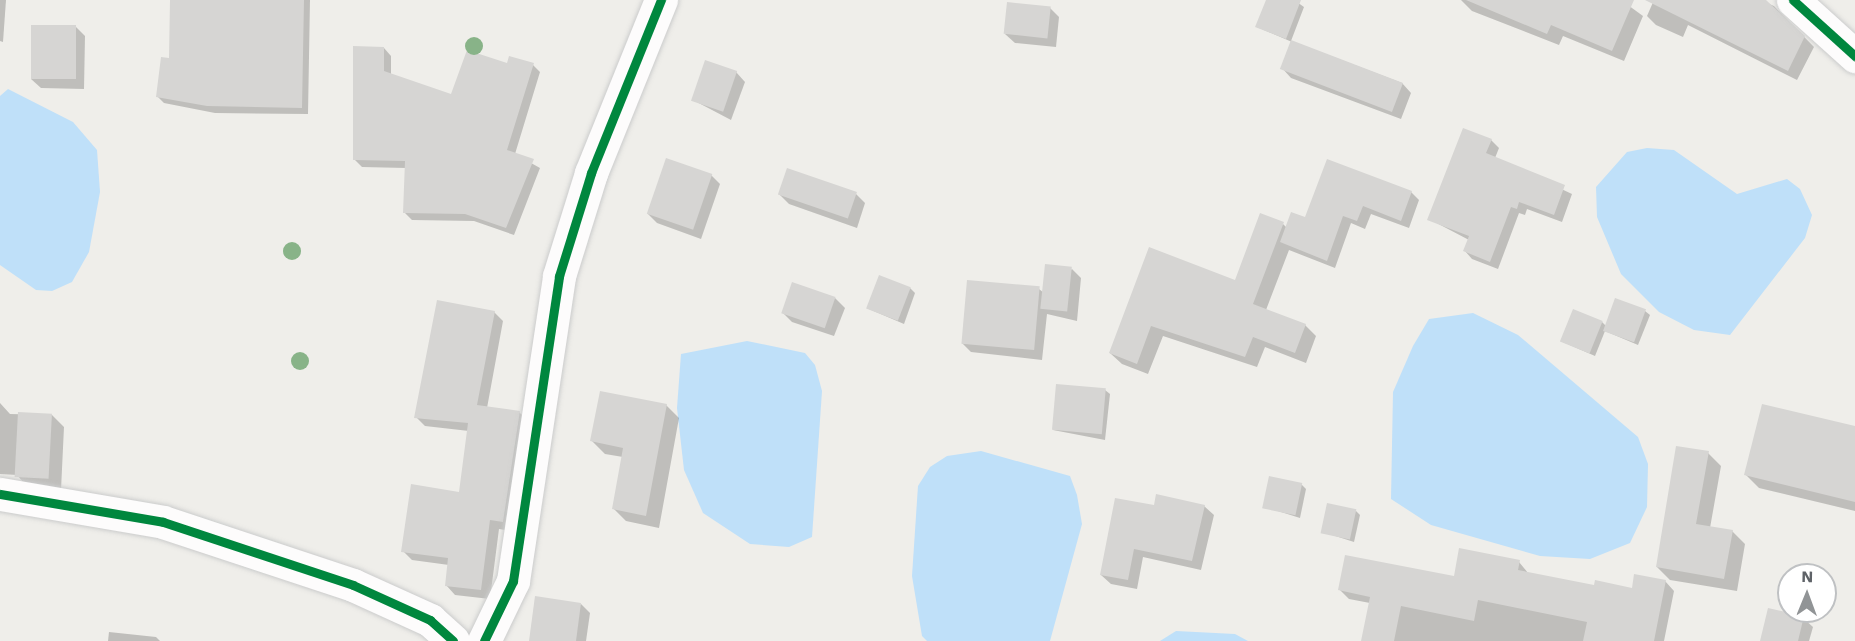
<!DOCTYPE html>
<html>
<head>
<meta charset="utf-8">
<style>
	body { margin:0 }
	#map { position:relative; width:1855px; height:641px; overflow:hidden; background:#efeeea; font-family:"Work Sans",sans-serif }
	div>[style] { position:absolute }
	.water>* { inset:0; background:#bfe0f9 }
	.shadow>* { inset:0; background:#0003 }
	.building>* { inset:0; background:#d6d5d3; transform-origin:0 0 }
	.roads { filter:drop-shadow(0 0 2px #cbcccc) drop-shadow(0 0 2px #cbcccc) }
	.minor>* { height:33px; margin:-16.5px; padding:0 16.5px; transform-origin:16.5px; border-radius:16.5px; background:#fdfcfc }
	.cycleway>* { height:9px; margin:-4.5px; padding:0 4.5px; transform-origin:4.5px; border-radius:4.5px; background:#00873e }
	.trees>* { width:18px; height:18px; margin:-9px; border-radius:50%; background:#88b388 }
	span { translate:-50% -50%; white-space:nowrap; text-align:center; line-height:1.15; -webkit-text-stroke:5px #fff; paint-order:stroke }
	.north { position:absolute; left:1777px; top:563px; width:60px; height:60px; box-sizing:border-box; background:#fff; border:2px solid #bfc1c3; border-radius:50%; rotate:1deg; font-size:16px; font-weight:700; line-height:24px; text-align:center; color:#5f6368 }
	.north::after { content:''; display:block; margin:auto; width:21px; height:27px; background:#919496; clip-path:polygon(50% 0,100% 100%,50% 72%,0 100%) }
</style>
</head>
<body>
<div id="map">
	<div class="water">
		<i style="clip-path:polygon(8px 89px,73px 122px,97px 150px,100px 192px,89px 252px,72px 282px,52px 291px,36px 290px,0 265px,0 96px)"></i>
		<i style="clip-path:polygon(1647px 148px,1674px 150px,1737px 194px,1787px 179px,1800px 189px,1812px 215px,1805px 238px,1730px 335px,1694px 330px,1659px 312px,1621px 274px,1597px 217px,1596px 187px,1627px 152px)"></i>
		<i style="clip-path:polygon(1473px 313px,1518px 335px,1638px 437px,1648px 464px,1647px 507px,1630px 543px,1590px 559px,1540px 556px,1431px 525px,1391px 499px,1393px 392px,1413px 346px,1429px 319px)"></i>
		<i style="clip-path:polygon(747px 341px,805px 353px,815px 365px,822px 391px,812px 537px,789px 547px,750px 544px,703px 513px,684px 470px,677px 408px,681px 354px)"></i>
		<i style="clip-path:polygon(981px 451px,1070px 476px,1077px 495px,1082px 524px,1050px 641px,927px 641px,922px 636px,912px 576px,918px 486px,930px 467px,947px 456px)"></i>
		<i style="clip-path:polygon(1176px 631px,1235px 634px,1248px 641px,1160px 641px)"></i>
	</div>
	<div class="shadow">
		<i style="clip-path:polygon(0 0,6px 0,3px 42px,0 41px)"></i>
		<i style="clip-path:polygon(171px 0,310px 0,308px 114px,215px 113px,164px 103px,157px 96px,171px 60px)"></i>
		<i style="clip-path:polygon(1267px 0,1294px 0,1304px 7px,1291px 41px,1402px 83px,1411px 93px,1401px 119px,1291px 78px,1282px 68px,1292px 42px,1257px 27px)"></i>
		<i style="clip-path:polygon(1461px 0,1621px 0,1643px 16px,1624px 61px,1563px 36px,1559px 45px,1472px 11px)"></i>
		<i style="clip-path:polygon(1654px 0,1760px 0,1774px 6px,1814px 47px,1797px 80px,1688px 25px,1683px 37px,1656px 25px,1647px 16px)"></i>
		<i style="clip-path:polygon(1050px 8px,1059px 17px,1056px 47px,1015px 43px,1005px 34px)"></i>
		<i style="clip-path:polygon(76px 27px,85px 36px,84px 89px,41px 88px,31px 79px)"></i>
		<i style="clip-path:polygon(384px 48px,391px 56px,391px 75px,452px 96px,507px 65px,533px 65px,540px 72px,515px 154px,540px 168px,514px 235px,474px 221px,412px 220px,405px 213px,406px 168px,362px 167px,354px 159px)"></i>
		<i style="clip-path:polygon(736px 72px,745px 82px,731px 120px,693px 100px)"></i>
		<i style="clip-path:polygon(1491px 140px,1499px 148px,1495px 158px,1572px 194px,1562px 222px,1527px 209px,1525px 215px,1519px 213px,1498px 269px,1472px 259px,1465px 251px,1469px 240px,1429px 219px)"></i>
		<i style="clip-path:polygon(711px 175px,720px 184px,701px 239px,657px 223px,648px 214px)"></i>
		<i style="clip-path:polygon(1411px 192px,1419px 200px,1409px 228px,1371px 214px,1365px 229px,1351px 223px,1335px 268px,1289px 250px,1266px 310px,1305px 325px,1316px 336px,1306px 363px,1265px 347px,1257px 367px,1163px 336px,1148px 374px,1122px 364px,1110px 353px,1150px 249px,1235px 281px,1283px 224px,1287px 228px)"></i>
		<i style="clip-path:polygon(856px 194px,865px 203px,857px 228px,789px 204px,780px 195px)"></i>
		<i style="clip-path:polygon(1072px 269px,1081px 278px,1077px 321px,1047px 314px,1042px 360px,971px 352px,962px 343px,1039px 289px,1044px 293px)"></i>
		<i style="clip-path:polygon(910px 288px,915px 293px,904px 324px,869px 309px)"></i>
		<i style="clip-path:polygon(835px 298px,845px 308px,834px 336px,792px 322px,782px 312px)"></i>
		<i style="clip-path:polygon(1645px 311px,1650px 315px,1638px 345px,1605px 331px,1595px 356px,1563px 342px,1602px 322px,1606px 326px)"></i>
		<i style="clip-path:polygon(494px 312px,503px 321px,487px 408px,519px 412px,528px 421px,512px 531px,499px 529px,490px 599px,455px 595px,446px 585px,449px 565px,412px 560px,403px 551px,460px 494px,469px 431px,425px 426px,416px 417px)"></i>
		<i style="clip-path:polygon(1105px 390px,1110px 394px,1105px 440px,1053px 430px)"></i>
		<i style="clip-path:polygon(0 403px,10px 414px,52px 415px,64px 427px,61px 490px,29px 489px,17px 475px,0 474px)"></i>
		<i style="clip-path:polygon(666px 405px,679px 418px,659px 528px,626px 521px,613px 508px,623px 457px,605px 454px,592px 441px)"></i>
		<i style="clip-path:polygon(1855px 428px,1855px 511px,1759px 488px,1746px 475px)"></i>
		<i style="clip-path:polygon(1708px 453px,1721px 466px,1710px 528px,1732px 531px,1745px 544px,1737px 591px,1670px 580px,1657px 567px)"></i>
		<i style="clip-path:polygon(1301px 484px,1306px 489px,1300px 518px,1265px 507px)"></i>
		<i style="clip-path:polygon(1204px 506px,1214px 515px,1201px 570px,1143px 557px,1137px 589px,1111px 584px,1101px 575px,1155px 507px)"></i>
		<i style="clip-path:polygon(1355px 510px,1360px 515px,1354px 542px,1323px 532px)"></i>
		<i style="clip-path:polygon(1519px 562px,1528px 573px,1595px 587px,1633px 590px,1665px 581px,1674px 591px,1664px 641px,1362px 641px,1370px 603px,1349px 599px,1340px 590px,1455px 578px)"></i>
		<i style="clip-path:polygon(581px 604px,590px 613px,586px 641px,530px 641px)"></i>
		<i style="clip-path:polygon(1803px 618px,1813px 627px,1809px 641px,1761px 641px)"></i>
		<i style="clip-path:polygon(109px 632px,156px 637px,160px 641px,108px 641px)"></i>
	</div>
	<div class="building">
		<i style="clip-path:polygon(170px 0,304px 0,302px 108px,207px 106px,156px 97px,161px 57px,169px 58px)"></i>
		<i style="clip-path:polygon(1266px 0,1301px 0,1286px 39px,1255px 27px)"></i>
		<i style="clip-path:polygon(1466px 0,1634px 0,1612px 51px,1551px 25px,1547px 34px)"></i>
		<i style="clip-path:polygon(1645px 0,1766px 0,1805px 36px,1788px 71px)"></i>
		<i style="left:1007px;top:2px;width:44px;height:32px;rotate:6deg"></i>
		<i style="left:31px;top:25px;width:45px;height:54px"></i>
		<i style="left:1291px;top:40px;width:120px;height:31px;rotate:21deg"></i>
		<i style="clip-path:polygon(353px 46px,384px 47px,384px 71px,451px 94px,467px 50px,507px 63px,509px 56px,534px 63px,507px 150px,534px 159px,506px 228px,465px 214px,403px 213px,405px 161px,353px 160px)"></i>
		<i style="left:705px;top:60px;width:34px;height:43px;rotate:19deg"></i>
		<i style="clip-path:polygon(1463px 128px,1492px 139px,1486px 153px,1565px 185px,1554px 215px,1519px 202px,1517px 209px,1511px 207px,1490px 262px,1463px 251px,1469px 236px,1427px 220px)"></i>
		<i style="left:666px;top:158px;width:49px;height:59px;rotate:19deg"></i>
		<i style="clip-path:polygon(1327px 159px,1412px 191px,1401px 221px,1363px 206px,1357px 221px,1343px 216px,1327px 261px,1280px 242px,1291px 212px,1305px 217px)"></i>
		<i style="left:787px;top:168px;width:74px;height:28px;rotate:19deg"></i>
		<i style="clip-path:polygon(1260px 213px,1284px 222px,1253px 304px,1306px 324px,1295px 353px,1253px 337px,1245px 357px,1151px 326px,1137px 364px,1109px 353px,1149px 247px,1235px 280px)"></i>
		<i style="left:1045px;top:264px;width:27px;height:45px;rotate:6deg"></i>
		<i style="left:879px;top:275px;width:34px;height:36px;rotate:21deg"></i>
		<i style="left:967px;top:280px;width:73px;height:64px;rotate:5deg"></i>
		<i style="left:792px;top:282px;width:46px;height:33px;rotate:19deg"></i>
		<i style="left:1615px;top:298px;width:33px;height:35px;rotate:20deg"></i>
		<i style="clip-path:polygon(437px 300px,495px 311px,477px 405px,520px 411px,503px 522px,490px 520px,481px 590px,445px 586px,448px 558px,401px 552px,411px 484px,459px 492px,468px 423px,414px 418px)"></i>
		<i style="left:1573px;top:309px;width:32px;height:35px;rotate:22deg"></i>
		<i style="left:1056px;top:384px;width:50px;height:46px;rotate:5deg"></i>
		<i style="clip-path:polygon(600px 391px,667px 404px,646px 516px,612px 509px,623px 448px,590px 441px)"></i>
		<i style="clip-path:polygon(1762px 404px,1855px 426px,1855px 502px,1744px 475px)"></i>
		<i style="left:18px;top:412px;width:34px;height:65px;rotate:3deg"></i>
		<i style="clip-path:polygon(1676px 446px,1709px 451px,1696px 524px,1733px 530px,1724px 579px,1656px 567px)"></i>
		<i style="left:1269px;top:476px;width:34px;height:33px;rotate:12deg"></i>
		<i style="clip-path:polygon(1156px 494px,1205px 505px,1192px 561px,1134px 549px,1128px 580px,1100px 575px,1115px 498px,1154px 505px)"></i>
		<i style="left:1327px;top:503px;width:30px;height:31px;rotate:12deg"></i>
		<i style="clip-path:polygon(1459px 548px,1520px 560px,1518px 570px,1594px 585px,1595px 580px,1632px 588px,1634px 574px,1666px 580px,1654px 641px,1583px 641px,1587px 622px,1478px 600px,1474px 621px,1401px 606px,1394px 641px,1361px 641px,1370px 597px,1338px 590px,1345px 555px,1454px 576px)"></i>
		<i style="clip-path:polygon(535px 596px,581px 603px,576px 641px,529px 641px)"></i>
		<i style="clip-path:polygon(1768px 608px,1804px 616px,1798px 641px,1760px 641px)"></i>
	</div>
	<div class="roads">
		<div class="minor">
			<i style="left:1793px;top:0;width:84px;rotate:42.1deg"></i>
			<i style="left:0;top:494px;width:165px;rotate:9.7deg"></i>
			<i style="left:163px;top:522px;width:200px;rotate:18.3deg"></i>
			<i style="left:353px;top:585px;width:85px;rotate:24.4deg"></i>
			<i style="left:430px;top:620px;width:31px;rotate:42deg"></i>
			<i style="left:484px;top:641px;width:67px;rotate:-64.2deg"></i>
			<i style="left:513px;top:581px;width:308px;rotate:-81.4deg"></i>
			<i style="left:559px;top:276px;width:108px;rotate:-72.7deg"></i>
			<i style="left:591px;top:173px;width:187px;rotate:-68deg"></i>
		</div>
	</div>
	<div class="cycleway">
		<i style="left:1793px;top:0;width:84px;rotate:42.1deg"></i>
		<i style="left:0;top:494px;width:165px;rotate:9.7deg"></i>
		<i style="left:163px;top:522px;width:200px;rotate:18.3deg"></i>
		<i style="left:353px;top:585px;width:85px;rotate:24.4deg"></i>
		<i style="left:430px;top:620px;width:31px;rotate:42deg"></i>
		<i style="left:484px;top:641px;width:67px;rotate:-64.2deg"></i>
		<i style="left:513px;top:581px;width:308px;rotate:-81.4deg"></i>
		<i style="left:559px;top:276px;width:108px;rotate:-72.7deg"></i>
		<i style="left:591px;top:173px;width:187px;rotate:-68deg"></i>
	</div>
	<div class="trees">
		<i style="left:474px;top:46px"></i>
		<i style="left:292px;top:251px"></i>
		<i style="left:300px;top:361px"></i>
	</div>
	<div class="north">N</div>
</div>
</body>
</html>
